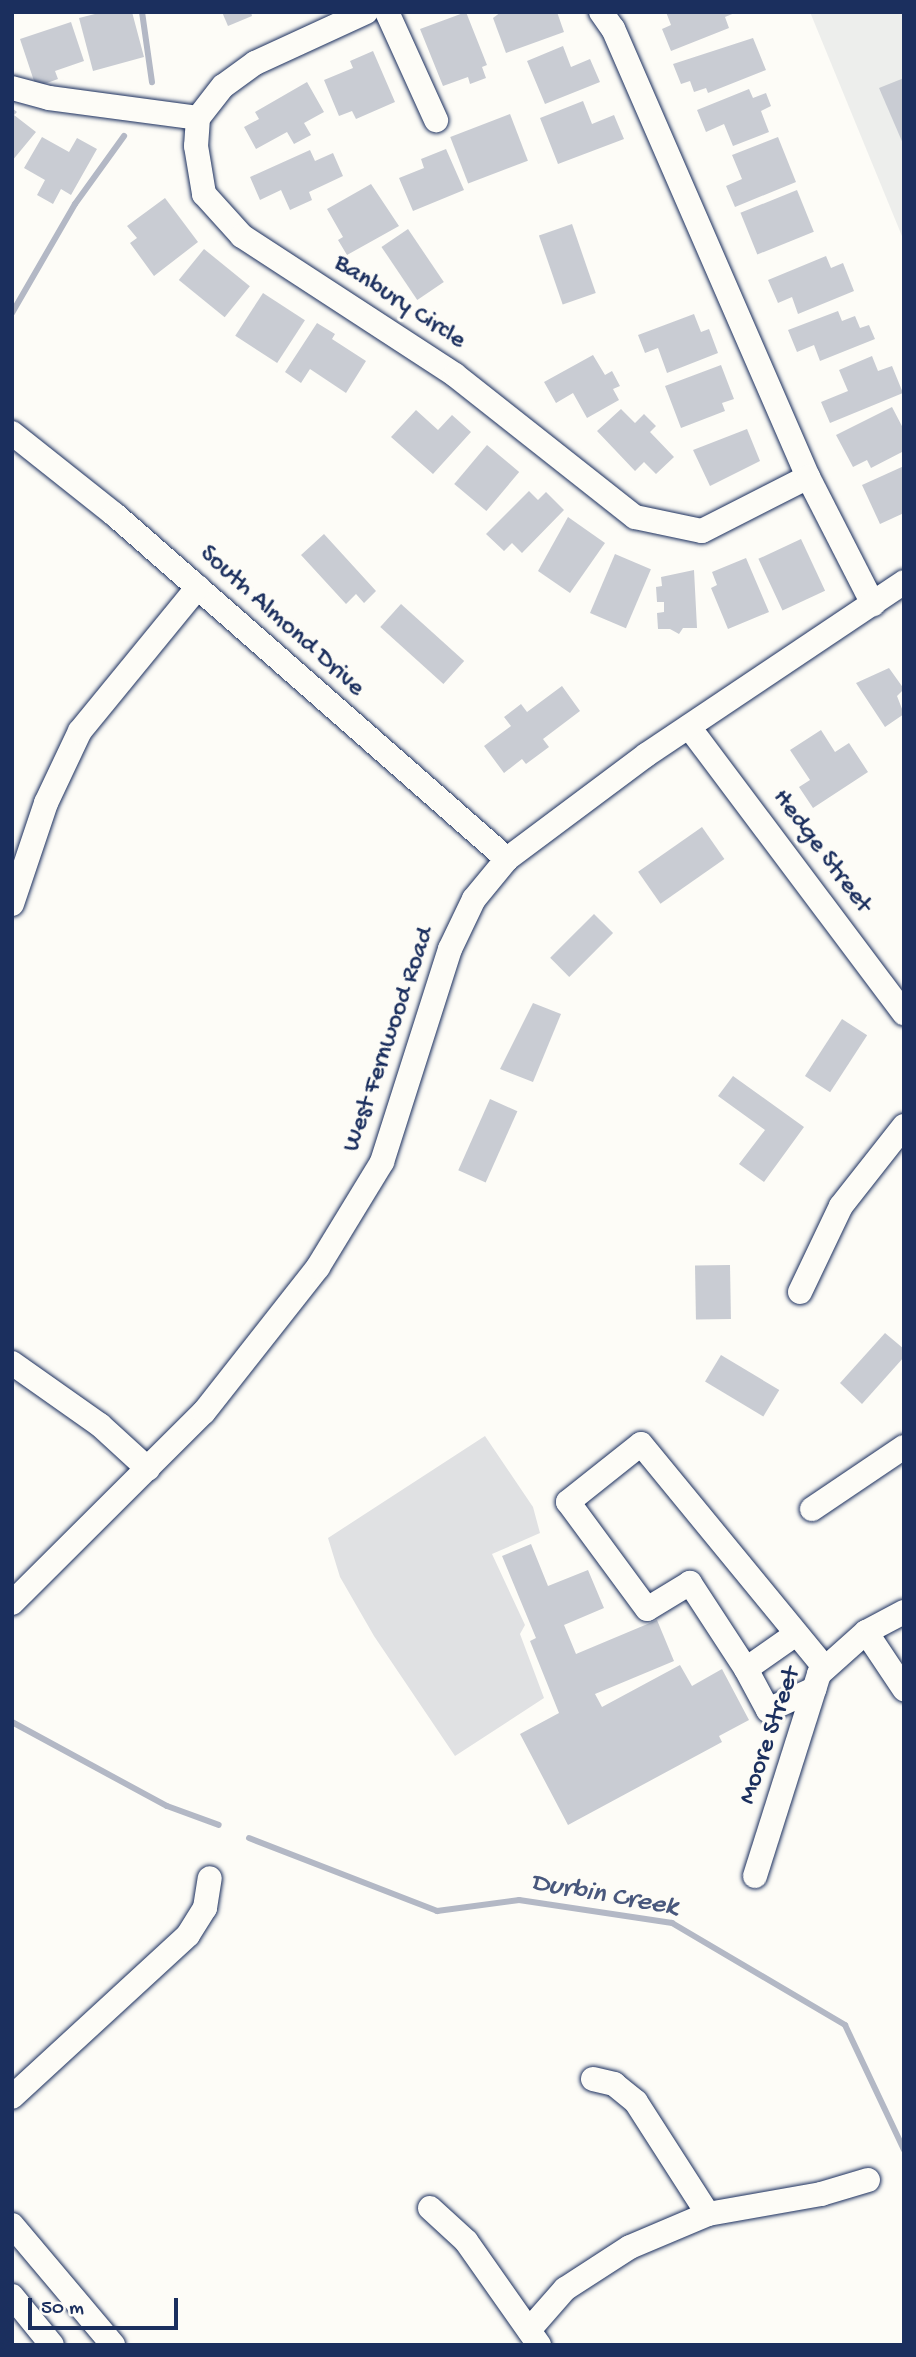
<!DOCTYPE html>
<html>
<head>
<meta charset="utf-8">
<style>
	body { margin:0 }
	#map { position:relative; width:916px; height:2357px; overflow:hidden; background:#fdfcf7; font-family:"Gochi Hand",sans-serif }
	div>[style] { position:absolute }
	.built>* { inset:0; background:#edeeec }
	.green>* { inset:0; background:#e0e1e3 }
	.stream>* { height:6px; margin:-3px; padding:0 3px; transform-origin:3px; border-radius:3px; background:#b3b8c5 }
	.building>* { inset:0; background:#c9ccd3; transform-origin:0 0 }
	.roads { filter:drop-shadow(0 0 2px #1b2f5e) drop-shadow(0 0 2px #1b2f5e) }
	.minor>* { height:24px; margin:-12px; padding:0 12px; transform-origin:12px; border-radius:12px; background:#fdfcf7 }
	span { translate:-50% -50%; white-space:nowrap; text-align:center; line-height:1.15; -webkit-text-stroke:6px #fdfcf7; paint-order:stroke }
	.street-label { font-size:26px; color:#1b2f5e }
	.water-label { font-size:28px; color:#49587d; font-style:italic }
	.frame { position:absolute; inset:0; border:14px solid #1b2f5e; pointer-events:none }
	.scale { position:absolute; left:28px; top:2298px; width:150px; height:32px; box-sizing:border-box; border:4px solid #1b2f5e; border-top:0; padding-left:9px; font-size:21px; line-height:24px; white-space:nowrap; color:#1b2f5e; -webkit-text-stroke:5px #fdfcf7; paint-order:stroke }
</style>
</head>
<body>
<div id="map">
	<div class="built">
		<i style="clip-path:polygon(810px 12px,904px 12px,904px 241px)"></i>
	</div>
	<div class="green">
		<i style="clip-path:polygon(485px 1436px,533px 1507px,540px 1533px,492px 1554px,525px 1625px,520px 1634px,544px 1698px,455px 1756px,374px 1636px,340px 1577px,328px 1538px)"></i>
	</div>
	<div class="stream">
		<i style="left:142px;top:12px;width:71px;rotate:81.9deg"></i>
		<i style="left:12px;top:313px;width:126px;rotate:-60deg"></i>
		<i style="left:75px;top:204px;width:84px;rotate:-54.2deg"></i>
		<i style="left:12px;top:1722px;width:176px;rotate:28.5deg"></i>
		<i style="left:167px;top:1806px;width:55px;rotate:20.1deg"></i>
		<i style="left:249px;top:1838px;width:202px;rotate:21.2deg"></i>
		<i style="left:437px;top:1911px;width:83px;rotate:-7.6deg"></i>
		<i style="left:519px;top:1900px;width:155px;rotate:8.5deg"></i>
		<i style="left:672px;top:1923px;width:201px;rotate:30.5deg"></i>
		<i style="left:845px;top:2025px;width:138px;rotate:64.7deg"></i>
	</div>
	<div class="building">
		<i style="clip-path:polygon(103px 12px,132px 12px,144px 57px,93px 71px,79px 18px)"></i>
		<i style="clip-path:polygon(222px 12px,251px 12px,252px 16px,228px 26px)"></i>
		<i style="clip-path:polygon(466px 12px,487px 65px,482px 67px,486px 78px,470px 84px,468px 77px,443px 86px,420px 29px)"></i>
		<i style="clip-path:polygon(501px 12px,557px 12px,564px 32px,506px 53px,493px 18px)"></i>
		<i style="clip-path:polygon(666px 12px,737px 12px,725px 17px,729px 28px,671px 51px,662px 29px,671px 25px)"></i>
		<i style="clip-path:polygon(71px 22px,84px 61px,55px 71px,58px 79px,36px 87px,20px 39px)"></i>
		<i style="clip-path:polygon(753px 38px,766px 70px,708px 93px,706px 88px,694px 92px,690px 81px,681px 84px,673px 64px)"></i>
		<i style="clip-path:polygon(563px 46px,571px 67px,590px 59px,600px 82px,545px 104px,527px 61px)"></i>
		<i style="clip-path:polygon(373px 51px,395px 102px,356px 119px,352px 111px,339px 116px,324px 80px,353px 68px,350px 61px)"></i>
		<i style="clip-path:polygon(904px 78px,904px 146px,879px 88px)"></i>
		<i style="clip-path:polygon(307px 82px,324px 112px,304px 123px,311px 135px,294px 144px,287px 132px,256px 149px,244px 127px,259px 119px,255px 112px)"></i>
		<i style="clip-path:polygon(749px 89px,753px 98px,766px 93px,771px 106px,761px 111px,769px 132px,733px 146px,724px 124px,706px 132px,697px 110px)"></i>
		<i style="clip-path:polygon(583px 101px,592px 124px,614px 115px,624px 139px,558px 164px,540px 118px)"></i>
		<i style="clip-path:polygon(12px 108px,17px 112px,14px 115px,36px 132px,12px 161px)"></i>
		<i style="left:510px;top:114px;width:50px;height:64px;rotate:69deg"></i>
		<i style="clip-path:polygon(42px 137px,69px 152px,77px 138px,97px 149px,71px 195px,61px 189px,53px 204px,37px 195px,45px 180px,24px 168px)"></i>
		<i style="clip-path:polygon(778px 137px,796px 182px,735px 207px,726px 186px,742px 179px,732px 155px)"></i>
		<i style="clip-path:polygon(446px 149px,464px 190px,413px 211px,399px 178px,424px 168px,421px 159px)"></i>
		<i style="clip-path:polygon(310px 150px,315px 161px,333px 153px,343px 176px,309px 192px,312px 200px,290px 210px,281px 190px,260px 200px,250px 177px)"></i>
		<i style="clip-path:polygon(371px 184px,399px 226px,347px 255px,338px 240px,343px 237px,327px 209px)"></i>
		<i style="left:797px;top:190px;width:45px;height:61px;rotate:68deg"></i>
		<i style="clip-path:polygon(165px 198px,198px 242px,154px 276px,130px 243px,137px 238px,127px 226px)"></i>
		<i style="left:572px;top:224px;width:73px;height:35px;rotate:71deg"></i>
		<i style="left:408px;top:229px;width:64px;height:32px;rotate:56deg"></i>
		<i style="left:204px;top:249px;width:59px;height:40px;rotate:39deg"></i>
		<i style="clip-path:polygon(826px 256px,831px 268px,843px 263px,854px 291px,798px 314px,792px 297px,778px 303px,768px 280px)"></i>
		<i style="left:263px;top:293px;width:50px;height:51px;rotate:33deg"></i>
		<i style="clip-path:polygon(838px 311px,842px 321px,855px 316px,860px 328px,869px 325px,875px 339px,820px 361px,814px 345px,797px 352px,788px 330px)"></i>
		<i style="clip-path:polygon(694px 314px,701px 332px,709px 329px,718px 353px,667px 373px,658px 348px,645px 353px,638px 335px)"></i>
		<i style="clip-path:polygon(317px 323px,335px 334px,332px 339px,366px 361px,346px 393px,310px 369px,301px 383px,285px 372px)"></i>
		<i style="clip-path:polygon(593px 355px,605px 375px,612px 371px,620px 386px,613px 389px,619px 400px,587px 418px,573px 393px,556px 403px,544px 382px)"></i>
		<i style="clip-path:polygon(872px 356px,878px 371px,892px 366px,903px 393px,830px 423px,821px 402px,848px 391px,839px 370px)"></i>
		<i style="clip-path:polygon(721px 365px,734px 399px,722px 403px,725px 411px,681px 428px,665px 386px)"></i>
		<i style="clip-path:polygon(892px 407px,904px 430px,904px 451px,871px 468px,867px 460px,853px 467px,836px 435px)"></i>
		<i style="clip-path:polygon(621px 409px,635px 423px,644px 414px,656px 426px,650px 432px,674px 457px,656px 474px,644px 462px,635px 471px,597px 431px)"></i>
		<i style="clip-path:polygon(416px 410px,438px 430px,452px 415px,471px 432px,433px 474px,391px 437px)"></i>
		<i style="clip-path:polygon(747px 429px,760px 461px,710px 486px,693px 450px)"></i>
		<i style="left:487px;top:445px;width:42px;height:51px;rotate:40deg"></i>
		<i style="clip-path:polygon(904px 466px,904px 513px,880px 524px,862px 485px)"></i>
		<i style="clip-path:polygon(529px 491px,538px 500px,546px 492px,564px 510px,522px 553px,512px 543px,504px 551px,486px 534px)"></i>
		<i style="clip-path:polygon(568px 517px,605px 543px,570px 593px,538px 571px)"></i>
		<i style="clip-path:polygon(324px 534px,376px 591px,364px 603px,356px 594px,346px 604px,301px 555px)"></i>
		<i style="left:801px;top:539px;width:57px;height:47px;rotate:65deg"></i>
		<i style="left:615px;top:554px;width:39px;height:64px;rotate:23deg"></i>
		<i style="clip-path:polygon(746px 558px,769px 612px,728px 629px,711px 588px,717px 585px,712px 572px)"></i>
		<i style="clip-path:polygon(694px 570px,697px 628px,683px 628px,679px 634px,670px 629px,658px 629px,657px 613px,664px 612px,664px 602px,657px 602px,656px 587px,662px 586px,661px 577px)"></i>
		<i style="left:401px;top:604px;width:85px;height:31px;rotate:42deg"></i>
		<i style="clip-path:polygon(889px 668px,904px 689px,897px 696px,904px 714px,885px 727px,856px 683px)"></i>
		<i style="clip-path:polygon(562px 686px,580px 711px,543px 739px,549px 747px,526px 764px,522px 759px,504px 773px,484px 746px,511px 726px,504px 717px,521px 704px,527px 712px)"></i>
		<i style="clip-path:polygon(821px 730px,835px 752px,849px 743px,868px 772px,813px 808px,799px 787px,810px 780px,790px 750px)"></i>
		<i style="left:702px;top:827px;width:39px;height:78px;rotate:55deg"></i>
		<i style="left:594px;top:914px;width:27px;height:62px;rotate:45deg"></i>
		<i style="clip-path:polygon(533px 1003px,561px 1014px,533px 1082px,500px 1069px)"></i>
		<i style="left:842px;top:1019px;width:30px;height:68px;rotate:33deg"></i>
		<i style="clip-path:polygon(733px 1076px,804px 1127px,764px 1182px,739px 1164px,765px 1130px,718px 1096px)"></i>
		<i style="left:490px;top:1099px;width:30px;height:78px;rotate:24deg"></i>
		<i style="left:730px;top:1265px;width:54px;height:35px;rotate:89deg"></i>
		<i style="clip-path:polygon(885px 1333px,904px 1349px,904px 1357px,862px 1404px,840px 1383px)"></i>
		<i style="left:721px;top:1355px;width:68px;height:31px;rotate:31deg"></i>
		<i style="clip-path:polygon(531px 1544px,548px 1586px,588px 1570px,604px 1608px,564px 1625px,576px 1654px,657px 1620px,674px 1661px,595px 1694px,602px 1707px,680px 1665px,692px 1686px,722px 1669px,749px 1720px,719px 1736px,722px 1742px,568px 1825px,520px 1734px,559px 1713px,530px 1641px,536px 1638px,502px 1556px)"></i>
	</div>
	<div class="roads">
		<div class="minor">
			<i style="left:366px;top:12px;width:122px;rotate:155.3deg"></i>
			<i style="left:255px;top:63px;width:39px;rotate:144deg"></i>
			<i style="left:223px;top:86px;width:41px;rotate:128deg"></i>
			<i style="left:198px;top:118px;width:28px;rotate:94deg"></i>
			<i style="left:196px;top:146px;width:49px;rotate:80.5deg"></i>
			<i style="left:204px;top:194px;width:57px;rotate:47.9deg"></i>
			<i style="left:242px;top:236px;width:254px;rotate:33.1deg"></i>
			<i style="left:455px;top:375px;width:229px;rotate:38.3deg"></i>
			<i style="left:635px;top:517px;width:68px;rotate:11.8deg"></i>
			<i style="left:702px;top:531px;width:119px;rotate:-27deg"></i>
			<i style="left:808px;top:477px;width:489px;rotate:-113.5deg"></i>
			<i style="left:613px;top:29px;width:21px;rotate:-125deg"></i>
			<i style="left:387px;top:12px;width:119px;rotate:65.6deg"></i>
			<i style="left:12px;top:88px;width:38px;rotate:15deg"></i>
			<i style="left:49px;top:98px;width:150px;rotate:7.6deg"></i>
			<i style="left:12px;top:433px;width:130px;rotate:38.5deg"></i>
			<i style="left:114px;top:514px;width:523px;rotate:41.28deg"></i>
			<i style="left:808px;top:477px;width:143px;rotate:62.9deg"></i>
			<i style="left:689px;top:727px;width:358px;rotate:53.1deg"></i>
			<i style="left:12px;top:904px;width:107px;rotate:-71.4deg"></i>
			<i style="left:46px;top:803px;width:80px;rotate:-64.7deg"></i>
			<i style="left:80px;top:731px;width:186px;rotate:-50.7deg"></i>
			<i style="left:800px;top:1292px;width:95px;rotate:-64.5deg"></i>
			<i style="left:841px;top:1206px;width:102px;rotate:-51.8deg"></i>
			<i style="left:12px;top:1363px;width:108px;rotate:35.2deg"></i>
			<i style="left:100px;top:1425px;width:65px;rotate:42.5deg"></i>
			<i style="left:812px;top:1509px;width:111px;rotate:-34deg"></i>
			<i style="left:12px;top:1603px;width:271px;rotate:-44.9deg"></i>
			<i style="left:204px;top:1412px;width:184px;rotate:-51.8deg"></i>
			<i style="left:318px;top:1267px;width:123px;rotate:-58.6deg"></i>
			<i style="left:382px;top:1162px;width:224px;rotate:-72.3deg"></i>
			<i style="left:450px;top:949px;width:55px;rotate:-64.4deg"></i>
			<i style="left:474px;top:899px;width:52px;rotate:-50.5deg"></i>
			<i style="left:507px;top:859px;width:174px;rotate:-36.8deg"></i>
			<i style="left:646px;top:755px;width:311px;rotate:-33.8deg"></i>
			<i style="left:866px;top:1632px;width:69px;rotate:56.3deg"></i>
			<i style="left:796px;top:1634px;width:61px;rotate:145deg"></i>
			<i style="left:746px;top:1669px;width:47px;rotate:61.8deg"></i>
			<i style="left:768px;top:1710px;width:51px;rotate:-24.5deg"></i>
			<i style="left:746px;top:1669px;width:103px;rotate:-123.1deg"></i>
			<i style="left:690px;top:1583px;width:50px;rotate:148.8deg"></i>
			<i style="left:647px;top:1609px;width:133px;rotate:-126.4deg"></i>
			<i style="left:568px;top:1502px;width:93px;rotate:-38.5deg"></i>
			<i style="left:641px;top:1444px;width:290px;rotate:50.6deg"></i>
			<i style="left:755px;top:1876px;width:212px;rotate:-72.4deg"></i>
			<i style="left:819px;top:1674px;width:63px;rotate:-41.8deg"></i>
			<i style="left:866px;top:1632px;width:43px;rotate:-27.8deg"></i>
			<i style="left:593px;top:2079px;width:22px;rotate:13deg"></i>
			<i style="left:614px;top:2084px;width:28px;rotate:39deg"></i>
			<i style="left:636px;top:2102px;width:133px;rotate:57.3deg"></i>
			<i style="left:12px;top:2097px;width:239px;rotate:-42.6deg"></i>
			<i style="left:188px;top:1935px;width:32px;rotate:-58deg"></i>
			<i style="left:205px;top:1908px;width:30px;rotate:-81deg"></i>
			<i style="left:430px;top:2208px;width:49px;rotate:42.5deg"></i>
			<i style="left:466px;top:2241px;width:127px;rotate:54.9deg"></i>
			<i style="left:12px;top:2225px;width:157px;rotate:49.9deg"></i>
			<i style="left:12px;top:2296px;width:63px;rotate:50.8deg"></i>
			<i style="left:529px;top:2330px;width:55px;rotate:-48.7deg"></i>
			<i style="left:565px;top:2289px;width:77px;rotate:-32.9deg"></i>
			<i style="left:630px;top:2247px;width:85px;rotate:-22.9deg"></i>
			<i style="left:708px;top:2214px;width:115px;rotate:-10deg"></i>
			<i style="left:821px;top:2194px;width:49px;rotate:-16.6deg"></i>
		</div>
	</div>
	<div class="street-label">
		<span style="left:399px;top:303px;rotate:33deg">Banbury Circle</span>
		<span style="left:281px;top:622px;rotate:42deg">South Almond Drive</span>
		<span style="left:821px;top:852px;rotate:53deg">Hedge Street</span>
		<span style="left:390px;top:1040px;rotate:-71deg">West Fernwood Road</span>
		<span style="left:771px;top:1736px;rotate:-71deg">Moore Street</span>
	</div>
	<div class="water-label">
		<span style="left:604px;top:1896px;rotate:10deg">Durbin Creek</span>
	</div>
	<div class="frame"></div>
	<div class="scale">50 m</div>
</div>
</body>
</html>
